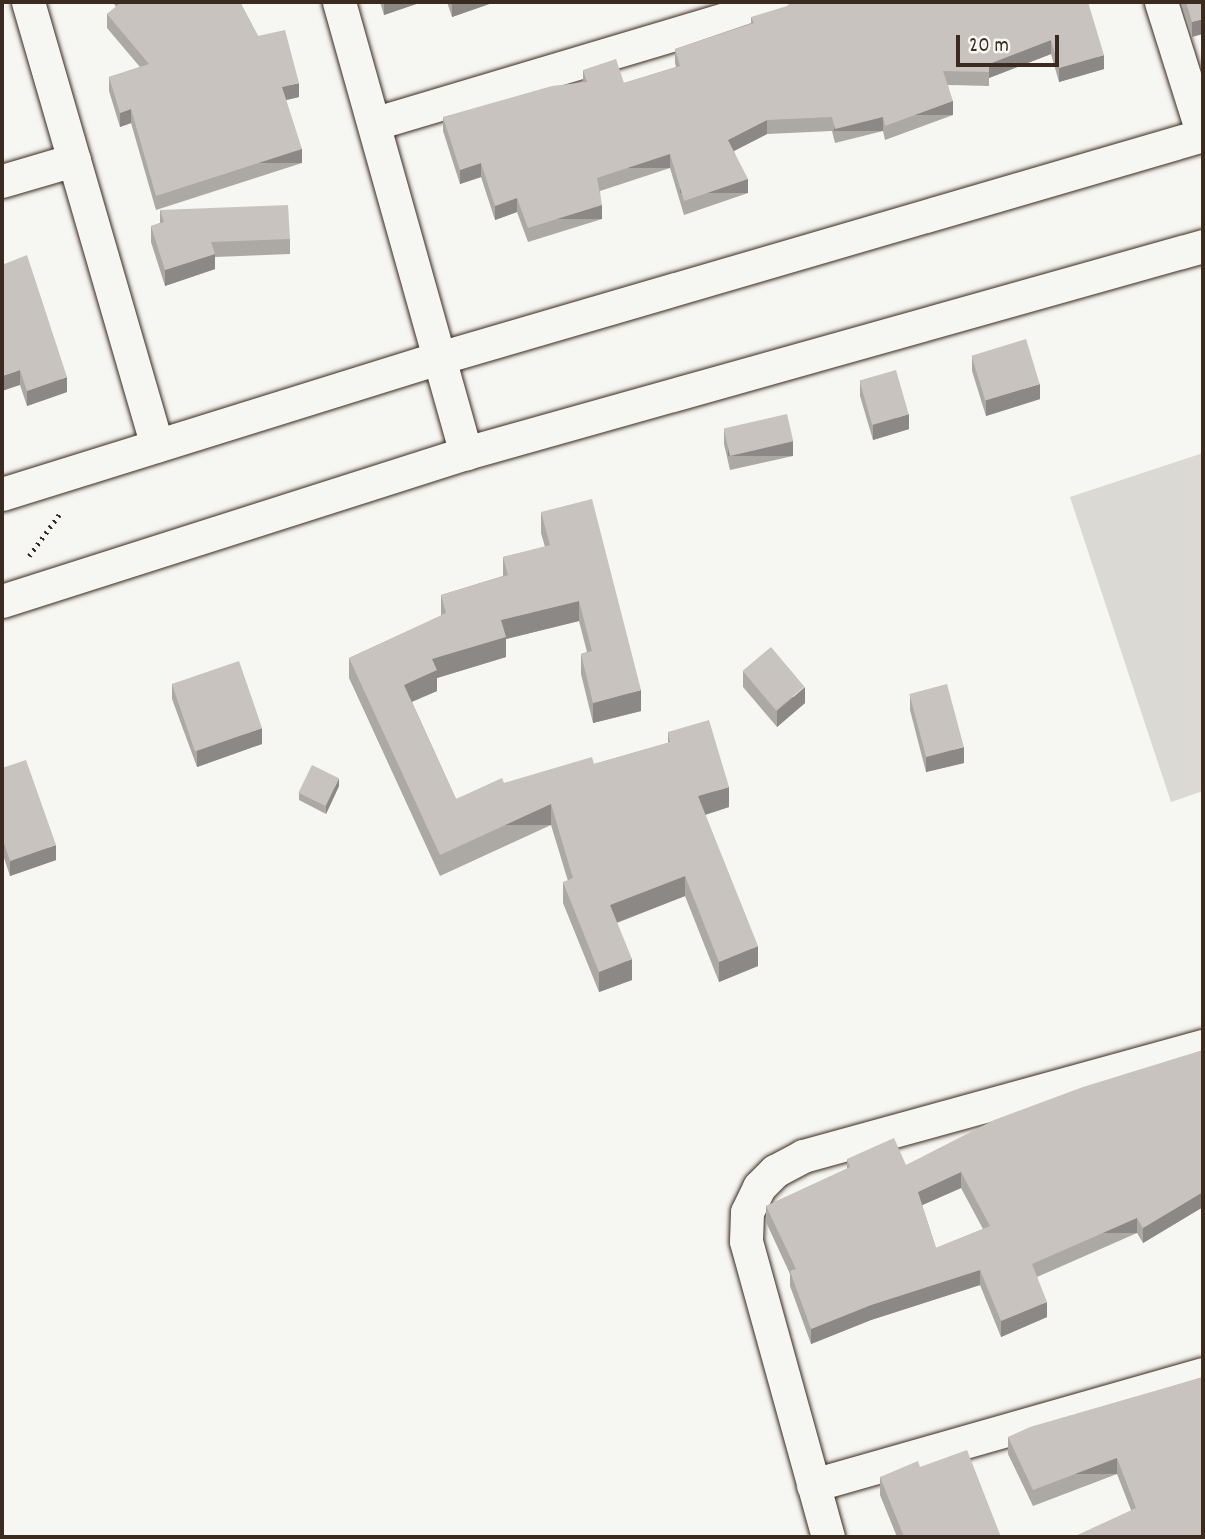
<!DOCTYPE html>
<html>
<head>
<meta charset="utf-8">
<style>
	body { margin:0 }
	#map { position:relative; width:1205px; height:1539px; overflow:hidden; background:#f6f6f2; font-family:Dekko,sans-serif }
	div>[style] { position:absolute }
	.green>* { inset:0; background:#dad9d3 }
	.path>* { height:4.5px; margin-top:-2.25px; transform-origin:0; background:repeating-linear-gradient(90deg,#3b2a1e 0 2px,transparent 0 7px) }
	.roads { filter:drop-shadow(0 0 2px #3b2a1e) drop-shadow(0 0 2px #3b2a1e) }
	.minor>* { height:33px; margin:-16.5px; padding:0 16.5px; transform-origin:16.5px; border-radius:16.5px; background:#f6f6f2 }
	.wall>* { inset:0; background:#aca8a3 }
	.shaded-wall>* { inset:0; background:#8c8885; transform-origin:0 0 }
	.building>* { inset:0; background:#c8c3be; transform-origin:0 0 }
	span { translate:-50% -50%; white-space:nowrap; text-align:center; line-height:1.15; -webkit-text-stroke:5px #f6f6f2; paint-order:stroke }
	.frame { position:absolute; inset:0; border:4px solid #3b2a1e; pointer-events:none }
	.scale { position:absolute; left:956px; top:35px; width:103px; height:32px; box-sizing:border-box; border:4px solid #3b2a1e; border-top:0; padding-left:9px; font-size:21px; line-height:24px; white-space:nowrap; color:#3b2a1e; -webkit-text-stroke:5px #f6f6f2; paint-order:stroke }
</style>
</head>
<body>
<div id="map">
	<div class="green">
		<i style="clip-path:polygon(1203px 453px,1203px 791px,1171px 802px,1070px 497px)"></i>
	</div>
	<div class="path">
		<i style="left:29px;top:556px;width:54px;rotate:-54deg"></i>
	</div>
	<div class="roads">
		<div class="minor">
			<i style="left:28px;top:2px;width:462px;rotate:73.8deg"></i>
			<i style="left:339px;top:2px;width:469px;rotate:74.3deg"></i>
			<i style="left:1161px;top:2px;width:139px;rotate:72.5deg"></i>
			<i style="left:376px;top:123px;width:423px;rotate:-16.6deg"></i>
			<i style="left:2px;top:181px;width:75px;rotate:-16.3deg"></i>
			<i style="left:2px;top:494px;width:458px;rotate:-17.3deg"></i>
			<i style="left:439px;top:358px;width:796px;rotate:-16.27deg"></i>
			<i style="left:2px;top:601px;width:487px;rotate:-17.7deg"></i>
			<i style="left:466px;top:453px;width:766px;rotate:-15.69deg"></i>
			<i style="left:813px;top:1485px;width:405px;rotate:-15.9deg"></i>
			<i style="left:828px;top:1537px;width:307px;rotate:-105.5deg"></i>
			<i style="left:746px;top:1241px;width:29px;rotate:-88deg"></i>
			<i style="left:747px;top:1212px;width:28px;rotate:-64deg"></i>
			<i style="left:759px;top:1187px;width:23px;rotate:-45deg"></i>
			<i style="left:775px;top:1171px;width:32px;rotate:-28deg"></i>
			<i style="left:803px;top:1156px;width:415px;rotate:-15.4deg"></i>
		</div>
	</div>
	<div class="wall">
		<i style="clip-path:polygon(113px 2px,240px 2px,258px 36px,299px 97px,286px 100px,302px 163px,156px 210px,131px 123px,120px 127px,109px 91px,109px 77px,140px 67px,107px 28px,107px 14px,116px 7px)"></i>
		<i style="clip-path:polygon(380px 2px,422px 2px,384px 15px)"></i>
		<i style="clip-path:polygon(447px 2px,495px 2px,452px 17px)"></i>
		<i style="clip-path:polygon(1071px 2px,1104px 69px,1059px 82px,1051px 54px,989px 78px,989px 86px,948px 85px,953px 115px,885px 140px,883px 131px,835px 143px,832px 131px,767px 134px,734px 151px,748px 193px,684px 215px,670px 168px,600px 191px,602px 219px,528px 242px,517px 212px,495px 220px,481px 177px,460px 184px,443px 131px,443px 117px,583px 83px,583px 70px,624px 83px,676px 67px,675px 63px,675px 49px,751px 23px,751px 17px)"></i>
		<i style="clip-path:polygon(1181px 2px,1203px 2px,1192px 37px)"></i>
		<i style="clip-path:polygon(160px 210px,290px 239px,290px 254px,215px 257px,215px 269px,165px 286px,151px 242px,151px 226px,160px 223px)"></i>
		<i style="clip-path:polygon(2px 265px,67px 392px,27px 406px,20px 385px)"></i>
		<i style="clip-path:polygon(972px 356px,1040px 399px,986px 416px,972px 371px)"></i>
		<i style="clip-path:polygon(860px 381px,909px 429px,873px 440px,860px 396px)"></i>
		<i style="clip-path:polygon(724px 429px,793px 456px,730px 470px,724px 444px)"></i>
		<i style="clip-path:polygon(541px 512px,641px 711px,593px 723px,581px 674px,581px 654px,587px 652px,579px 621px,506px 639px,506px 657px,437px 678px,437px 691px,412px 702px,456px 799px,504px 783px,594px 764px,668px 743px,668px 732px,729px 807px,705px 815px,758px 966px,719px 982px,685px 896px,617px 923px,632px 980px,599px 992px,563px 903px,563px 882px,568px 881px,551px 825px,440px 876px,349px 678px,349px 658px,441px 616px,441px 595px,503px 576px,503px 557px,545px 547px,541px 533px)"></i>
		<i style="clip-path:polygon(743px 671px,805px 703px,777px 727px,743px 687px)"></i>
		<i style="clip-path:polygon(172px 684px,262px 744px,197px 767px,172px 699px)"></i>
		<i style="clip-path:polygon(910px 695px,964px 763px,926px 772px,910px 710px)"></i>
		<i style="clip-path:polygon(2px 768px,56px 860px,10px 876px,2px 852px)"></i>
		<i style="clip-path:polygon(339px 786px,326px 814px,299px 800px,299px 793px)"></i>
		<i style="clip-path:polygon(evenodd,1203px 1050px,1203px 1207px,1143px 1243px,1137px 1233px,1037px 1277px,1047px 1317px,1001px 1337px,980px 1285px,871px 1320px,811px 1344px,790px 1286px,790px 1274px,766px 1222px,766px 1206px,847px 1169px,847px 1159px,906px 1165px,1203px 1050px,961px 1188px,983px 1229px,936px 1248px,922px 1205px,961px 1188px)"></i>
		<i style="clip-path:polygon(1203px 1377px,1203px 1537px,1131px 1510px,1117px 1474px,1033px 1506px,1008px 1454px,1008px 1437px)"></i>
		<i style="clip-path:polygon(920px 1467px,1001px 1537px,897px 1537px,880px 1495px,880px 1477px)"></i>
	</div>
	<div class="shaded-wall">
		<i style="clip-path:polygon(384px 2px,422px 2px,384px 15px)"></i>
		<i style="clip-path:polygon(457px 2px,495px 2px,452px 17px,452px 3px)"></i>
		<i style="clip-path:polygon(1203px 19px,1203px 34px,1192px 37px,1192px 22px)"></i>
		<i style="clip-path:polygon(1051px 40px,1051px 54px,989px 78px,989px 64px)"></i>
		<i style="clip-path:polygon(1104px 55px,1104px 69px,1059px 82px,1059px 68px)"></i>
		<i style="clip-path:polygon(299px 83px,299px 97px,282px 101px,282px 87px)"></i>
		<i style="left:953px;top:101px;width:14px;height:72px;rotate:90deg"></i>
		<i style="clip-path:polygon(131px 109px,131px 123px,120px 127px,120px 113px)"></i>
		<i style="left:883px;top:117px;width:14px;height:49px;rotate:90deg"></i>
		<i style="clip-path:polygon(767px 120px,767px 134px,728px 154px,728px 140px)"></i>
		<i style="left:302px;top:149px;width:14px;height:153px;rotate:90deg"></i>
		<i style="left:670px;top:154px;width:14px;height:77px;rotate:90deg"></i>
		<i style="clip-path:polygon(481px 163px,481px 177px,460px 184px,460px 170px)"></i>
		<i style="left:748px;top:179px;width:14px;height:68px;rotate:90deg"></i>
		<i style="clip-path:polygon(517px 198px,517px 212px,495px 220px,495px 206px)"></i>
		<i style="left:602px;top:205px;width:14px;height:77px;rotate:90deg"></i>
		<i style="clip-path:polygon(215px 254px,215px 269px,165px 286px,165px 270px)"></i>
		<i style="clip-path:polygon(20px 370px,20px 385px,2px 391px,2px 376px)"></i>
		<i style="clip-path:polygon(67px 377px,67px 392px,27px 406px,27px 391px)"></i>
		<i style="clip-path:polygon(1040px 384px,1040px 399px,986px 416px,986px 400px)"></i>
		<i style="clip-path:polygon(909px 414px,909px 429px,873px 440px,873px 425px)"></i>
		<i style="left:793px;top:441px;width:15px;height:65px;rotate:90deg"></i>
		<i style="clip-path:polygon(579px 601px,579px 621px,506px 639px,506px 657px,437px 678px,437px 691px,404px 705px,404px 685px,432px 659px,501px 620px)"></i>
		<i style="clip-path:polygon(805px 687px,805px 703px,777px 727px,777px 711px)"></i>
		<i style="clip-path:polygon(641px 690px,641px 711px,593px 723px,593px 703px)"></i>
		<i style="clip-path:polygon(262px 728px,262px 744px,197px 767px,197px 751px)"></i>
		<i style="clip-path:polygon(964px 747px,964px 763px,926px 772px,926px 757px)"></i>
		<i style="clip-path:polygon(339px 778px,339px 786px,326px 814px,326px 806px)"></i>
		<i style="clip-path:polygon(729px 787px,729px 807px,698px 817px,698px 796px)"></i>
		<i style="left:551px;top:804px;width:21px;height:122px;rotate:90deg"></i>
		<i style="clip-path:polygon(56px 845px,56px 860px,10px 876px,10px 861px)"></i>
		<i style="clip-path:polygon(685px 876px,685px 896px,610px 925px,610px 905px)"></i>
		<i style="clip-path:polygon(758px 946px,758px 966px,719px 982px,719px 962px)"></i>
		<i style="clip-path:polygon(632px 959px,632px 980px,599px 992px,599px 972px)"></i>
		<i style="left:4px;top:1054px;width:28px;height:2px;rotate:90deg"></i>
		<i style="clip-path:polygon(961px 1172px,961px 1188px,918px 1207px,918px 1192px)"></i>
		<i style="clip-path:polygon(1203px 1192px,1203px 1207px,1143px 1243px,1143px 1228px)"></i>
		<i style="left:1137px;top:1218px;width:15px;height:115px;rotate:90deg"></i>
		<i style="clip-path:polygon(980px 1270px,980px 1285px,871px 1320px,811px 1344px,811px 1329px,871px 1305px)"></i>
		<i style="clip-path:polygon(1047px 1302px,1047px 1317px,1001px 1337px,1001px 1321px)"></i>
		<i style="left:1117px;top:1458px;width:16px;height:90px;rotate:90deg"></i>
	</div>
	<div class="building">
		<i style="clip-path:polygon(120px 2px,240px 2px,258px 36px,285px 30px,299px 83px,282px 87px,302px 149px,156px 196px,131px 109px,120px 113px,109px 77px,149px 64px,107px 14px,120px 3px)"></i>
		<i style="clip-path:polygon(791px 2px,1088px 2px,1104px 55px,1059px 68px,1051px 40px,989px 64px,989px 72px,943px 71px,953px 101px,885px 126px,883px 117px,835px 129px,832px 117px,767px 120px,728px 140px,748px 179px,684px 201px,670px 154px,597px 178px,602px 205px,528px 228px,517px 198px,495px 206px,481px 163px,460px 170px,443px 117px,552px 86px,587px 82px,583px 70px,616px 59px,624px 83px,680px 66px,675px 49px,754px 23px,751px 17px,787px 6px)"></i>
		<i style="clip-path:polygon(1186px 2px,1203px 2px,1203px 19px,1192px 22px)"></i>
		<i style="clip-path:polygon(288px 205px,290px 239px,211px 242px,215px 254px,165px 270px,151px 226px,164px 222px,160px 210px)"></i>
		<i style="clip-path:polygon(27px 255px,67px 377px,27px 391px,20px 370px,2px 376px,2px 265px)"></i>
		<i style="left:1026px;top:339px;width:47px;height:57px;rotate:73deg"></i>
		<i style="left:896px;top:370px;width:46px;height:38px;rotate:74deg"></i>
		<i style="left:787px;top:414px;width:28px;height:65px;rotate:77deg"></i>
		<i style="clip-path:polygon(592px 499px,641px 690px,593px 703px,581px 654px,592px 651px,579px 601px,501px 620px,506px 637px,432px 659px,437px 670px,404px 685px,456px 799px,502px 778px,504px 783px,592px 757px,594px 764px,670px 742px,668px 732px,709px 720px,729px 787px,698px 796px,758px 946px,719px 962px,685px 876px,610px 905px,632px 959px,599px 972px,563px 882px,573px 878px,551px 804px,440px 855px,349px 658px,446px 613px,441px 595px,508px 575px,503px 557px,550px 545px,541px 512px)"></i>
		<i style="left:771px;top:647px;width:52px;height:37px;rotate:50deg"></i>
		<i style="left:239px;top:661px;width:71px;height:71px;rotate:71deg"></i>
		<i style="left:947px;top:684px;width:65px;height:39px;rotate:75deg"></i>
		<i style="clip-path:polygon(26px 760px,56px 845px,10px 861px,2px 837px,2px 768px)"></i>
		<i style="left:312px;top:765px;width:30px;height:31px;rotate:26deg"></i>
		<i style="clip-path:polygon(evenodd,1203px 1050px,1203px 1192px,1143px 1228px,1137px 1218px,1032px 1264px,1047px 1302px,1001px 1321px,980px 1270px,871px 1305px,811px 1329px,790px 1271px,796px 1269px,766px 1206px,850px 1167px,847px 1159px,894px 1138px,906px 1165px,994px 1120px,1083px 1087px,1203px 1050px,961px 1172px,990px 1226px,936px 1248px,918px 1192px,961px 1172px)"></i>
		<i style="clip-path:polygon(1203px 1377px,1203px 1537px,1073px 1537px,1136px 1508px,1117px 1458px,1033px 1490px,1008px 1437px,1030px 1427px)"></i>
		<i style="clip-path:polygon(967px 1450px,1001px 1537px,904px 1537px,880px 1477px,918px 1461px,920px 1467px)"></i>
	</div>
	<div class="frame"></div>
	<div class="scale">20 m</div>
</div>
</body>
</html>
